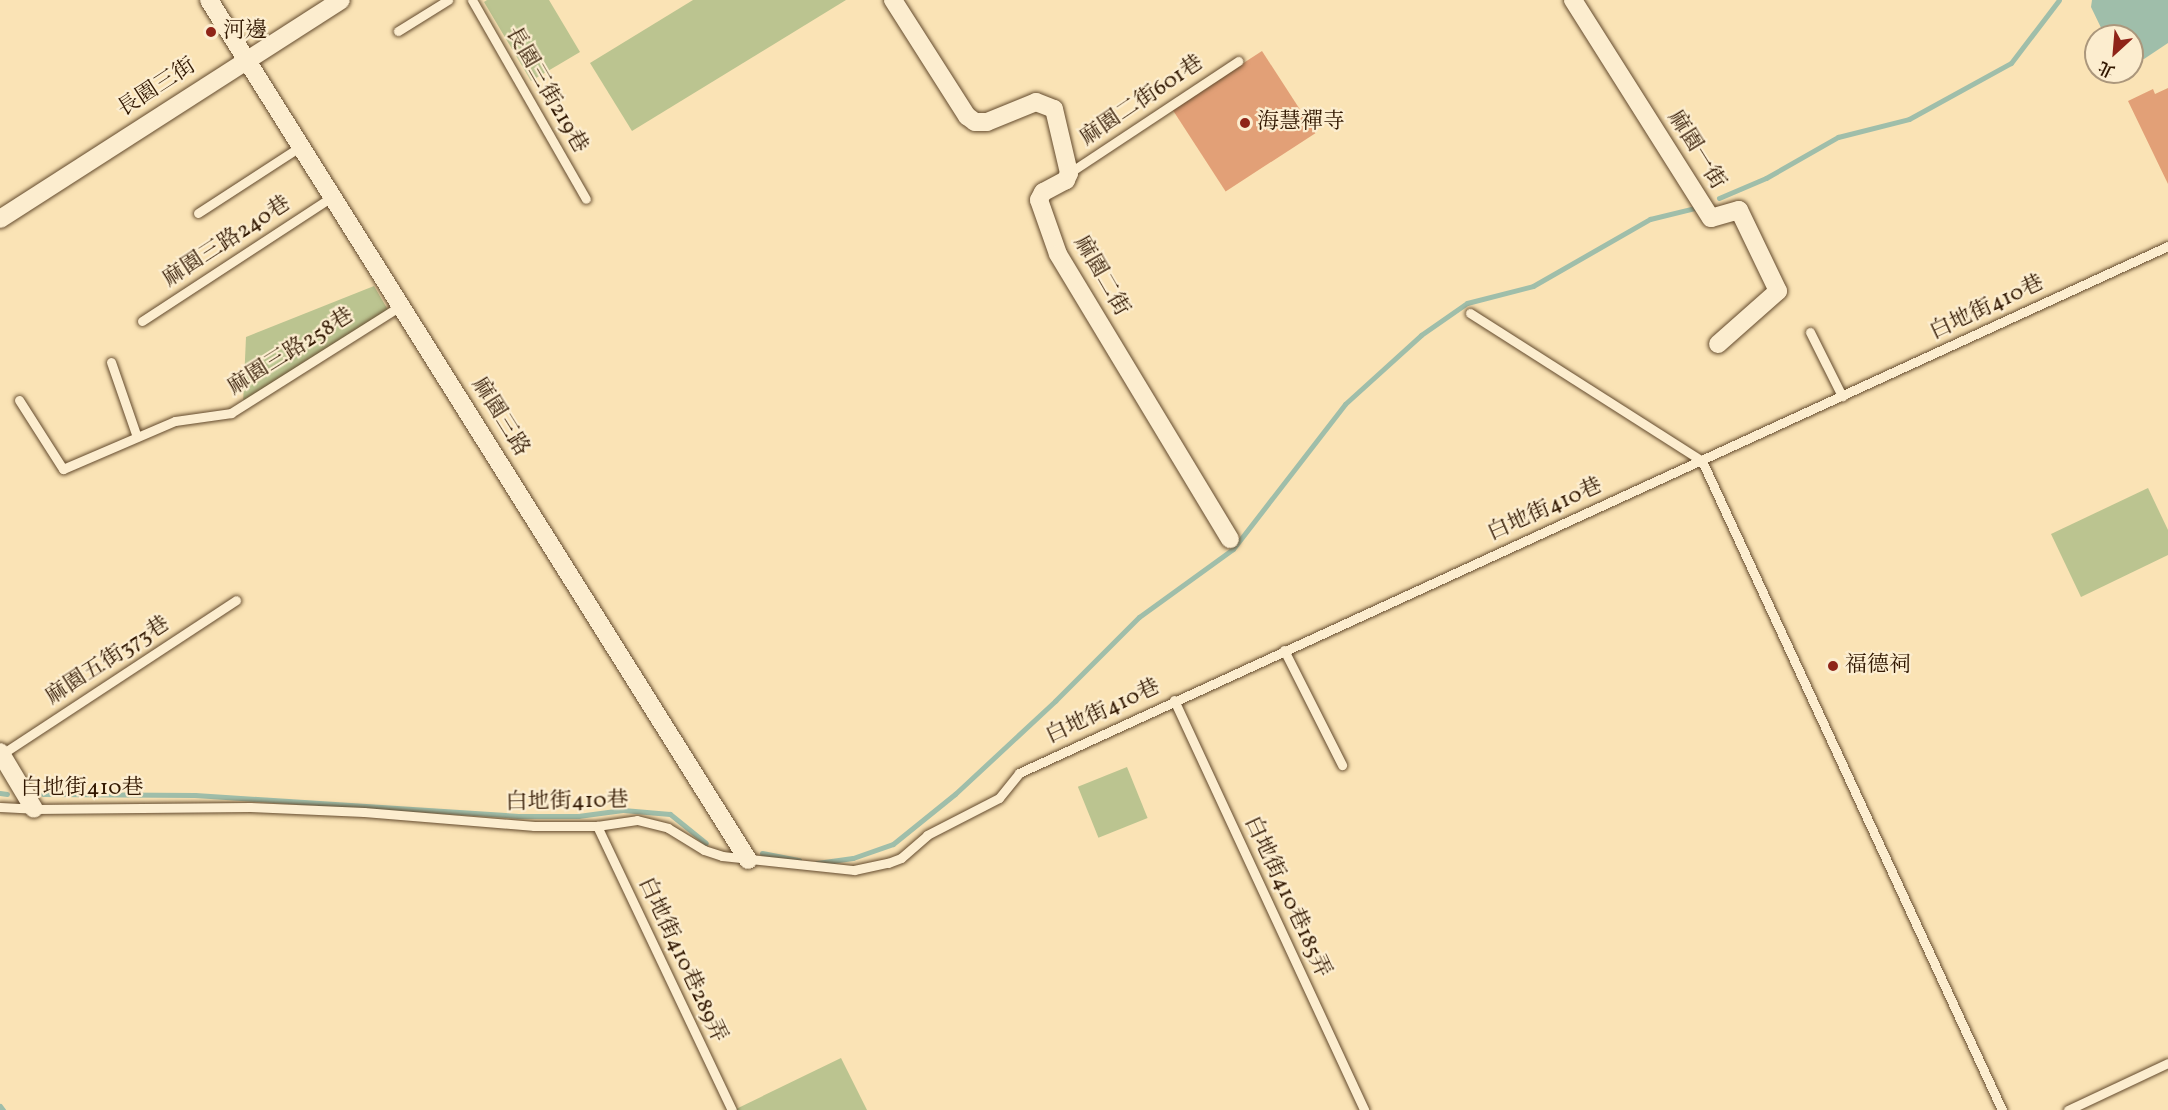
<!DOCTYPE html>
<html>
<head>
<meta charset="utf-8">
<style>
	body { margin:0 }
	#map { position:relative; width:2168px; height:1110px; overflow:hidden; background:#fae3b5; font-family:Vollkorn,"Noto Serif TC",serif }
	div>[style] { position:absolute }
	.green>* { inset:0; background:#bbc490; transform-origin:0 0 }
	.water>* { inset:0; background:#9fbeaa }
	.stream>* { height:5px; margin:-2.5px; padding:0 2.5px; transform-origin:2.5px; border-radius:2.5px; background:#9fbeaa }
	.building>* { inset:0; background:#e2a077; transform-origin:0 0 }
	.roads { filter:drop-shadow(0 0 2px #634a2d) drop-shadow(0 0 2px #634a2d) }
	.service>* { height:9px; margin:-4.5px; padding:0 4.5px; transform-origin:4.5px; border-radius:4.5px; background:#fcedcf }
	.minor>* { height:18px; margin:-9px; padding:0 9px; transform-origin:9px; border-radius:9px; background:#fcedcf }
	.dots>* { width:16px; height:16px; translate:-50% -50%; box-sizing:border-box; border:3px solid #fcedcf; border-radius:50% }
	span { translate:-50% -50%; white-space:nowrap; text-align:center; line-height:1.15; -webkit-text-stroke:4.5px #fcedcf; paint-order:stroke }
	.poi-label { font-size:22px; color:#311700 }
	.left { translate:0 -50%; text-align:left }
	.street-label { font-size:22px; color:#311700 }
	.north { position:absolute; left:2084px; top:24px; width:60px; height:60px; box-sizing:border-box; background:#fcedcf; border:2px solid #ab977c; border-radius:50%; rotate:206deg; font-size:16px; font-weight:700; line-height:24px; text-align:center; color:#311700 }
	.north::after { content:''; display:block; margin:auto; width:21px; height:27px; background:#8f2418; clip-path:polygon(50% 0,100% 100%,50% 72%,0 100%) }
</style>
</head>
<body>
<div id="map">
	<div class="green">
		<i style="clip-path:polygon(487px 0,549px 0,580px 52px,531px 81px,484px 2px)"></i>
		<i style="clip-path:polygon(693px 0,846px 0,632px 131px,590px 63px)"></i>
		<i style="clip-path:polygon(374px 286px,388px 310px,243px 404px,246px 337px)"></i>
		<i style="clip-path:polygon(2148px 488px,2168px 530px,2168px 555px,2081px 597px,2051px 534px)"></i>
		<i style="left:1127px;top:767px;width:55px;height:53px;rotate:68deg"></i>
		<i style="clip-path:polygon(841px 1058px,867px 1110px,736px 1110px,736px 1109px)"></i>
	</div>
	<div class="water">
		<i style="clip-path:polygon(2092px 0,2168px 0,2168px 43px,2144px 59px,2132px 59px,2132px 36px,2105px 36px,2091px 7px)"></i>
	</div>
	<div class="stream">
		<i style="left:1719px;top:198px;width:51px;rotate:-23.1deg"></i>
		<i style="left:1766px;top:178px;width:83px;rotate:-29.7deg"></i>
		<i style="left:1838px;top:137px;width:73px;rotate:-14.2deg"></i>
		<i style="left:1909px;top:119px;width:116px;rotate:-28.8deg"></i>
		<i style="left:2011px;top:63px;width:79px;rotate:-52.7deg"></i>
		<i style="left:0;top:793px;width:7px;rotate:8deg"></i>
		<i style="left:43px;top:794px;width:152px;rotate:0.4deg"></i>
		<i style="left:195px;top:795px;width:324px;rotate:3.7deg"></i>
		<i style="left:518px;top:816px;width:60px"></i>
		<i style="left:578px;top:816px;width:45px;rotate:-7.6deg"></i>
		<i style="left:623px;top:810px;width:47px;rotate:4.9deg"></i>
		<i style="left:670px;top:814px;width:46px;rotate:38.9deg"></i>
		<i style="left:762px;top:853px;width:38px;rotate:11deg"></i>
		<i style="left:817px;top:863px;width:36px;rotate:-8deg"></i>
		<i style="left:853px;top:858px;width:42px;rotate:-19.3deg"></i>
		<i style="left:893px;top:844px;width:80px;rotate:-38.9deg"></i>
		<i style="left:955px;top:794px;width:137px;rotate:-42.9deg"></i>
		<i style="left:1055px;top:701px;width:119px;rotate:-45deg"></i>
		<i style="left:1139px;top:617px;width:116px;rotate:-35.9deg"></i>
		<i style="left:1233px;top:549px;width:183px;rotate:-52.3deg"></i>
		<i style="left:1345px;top:404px;width:103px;rotate:-42.2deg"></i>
		<i style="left:1421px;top:335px;width:56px;rotate:-34.8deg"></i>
		<i style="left:1467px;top:303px;width:68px;rotate:-14.4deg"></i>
		<i style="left:1533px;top:286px;width:135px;rotate:-29.8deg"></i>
		<i style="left:1650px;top:219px;width:50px;rotate:-13.8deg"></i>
		<i style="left:0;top:1106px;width:5px;rotate:53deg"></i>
	</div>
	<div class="building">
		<i style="left:1262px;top:51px;width:98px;height:107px;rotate:57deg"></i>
		<i style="clip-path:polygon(2168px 88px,2168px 184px,2128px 101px,2153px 89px,2155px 94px)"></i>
	</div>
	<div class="roads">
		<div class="service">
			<i style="left:472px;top:0;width:229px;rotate:60.2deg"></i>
			<i style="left:398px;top:31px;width:59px;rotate:-31.8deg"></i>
			<i style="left:1069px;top:173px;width:203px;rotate:-33.5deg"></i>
			<i style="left:198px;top:213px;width:123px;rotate:-33deg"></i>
			<i style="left:1470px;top:313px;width:275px;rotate:32.5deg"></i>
			<i style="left:1702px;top:461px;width:715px;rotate:65.19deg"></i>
			<i style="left:142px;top:321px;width:228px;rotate:-33.2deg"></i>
			<i style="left:1810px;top:332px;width:72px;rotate:63.4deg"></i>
			<i style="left:111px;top:362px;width:79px;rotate:70.9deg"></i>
			<i style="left:19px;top:400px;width:82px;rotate:57.5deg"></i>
			<i style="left:63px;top:469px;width:122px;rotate:-23.2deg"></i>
			<i style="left:175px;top:421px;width:57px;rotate:-8.1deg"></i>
			<i style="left:231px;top:413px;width:202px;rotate:-32.3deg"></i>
			<i style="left:1284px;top:650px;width:129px;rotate:63.2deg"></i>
			<i style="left:1174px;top:700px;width:452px;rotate:65.1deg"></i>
			<i style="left:2px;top:754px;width:280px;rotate:-33.3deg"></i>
			<i style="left:0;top:807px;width:34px;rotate:3deg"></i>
			<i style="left:34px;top:809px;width:216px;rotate:-0.5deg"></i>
			<i style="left:250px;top:807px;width:114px;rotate:2.5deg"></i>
			<i style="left:364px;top:812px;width:171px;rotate:4.7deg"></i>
			<i style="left:534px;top:826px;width:63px"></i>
			<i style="left:597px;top:826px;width:40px;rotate:-8.5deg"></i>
			<i style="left:637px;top:820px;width:32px;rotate:14deg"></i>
			<i style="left:668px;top:828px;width:42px;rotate:31.4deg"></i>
			<i style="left:704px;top:850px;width:19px;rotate:18deg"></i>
			<i style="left:722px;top:856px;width:133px;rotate:6.1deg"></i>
			<i style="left:854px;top:870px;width:35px;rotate:-12deg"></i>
			<i style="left:888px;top:863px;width:14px;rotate:-21deg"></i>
			<i style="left:901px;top:858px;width:35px;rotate:-41deg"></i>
			<i style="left:927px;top:835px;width:81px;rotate:-27.2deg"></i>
			<i style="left:999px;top:798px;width:32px;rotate:-51deg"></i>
			<i style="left:1019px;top:773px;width:1264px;rotate:-24.64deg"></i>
			<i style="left:597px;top:826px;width:314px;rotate:64.6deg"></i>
			<i style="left:2068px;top:1110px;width:110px;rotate:-25.2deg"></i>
		</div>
		<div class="minor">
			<i style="left:209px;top:0;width:1015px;rotate:57.92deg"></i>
			<i style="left:893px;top:0;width:138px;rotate:57.5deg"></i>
			<i style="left:967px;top:116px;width:10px;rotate:37deg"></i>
			<i style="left:975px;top:122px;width:12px"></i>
			<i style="left:987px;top:122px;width:53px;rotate:-22.2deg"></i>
			<i style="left:1036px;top:102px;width:19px;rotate:21deg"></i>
			<i style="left:1054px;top:109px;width:66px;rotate:76.8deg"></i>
			<i style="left:1069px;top:173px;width:8px;rotate:113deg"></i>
			<i style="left:1066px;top:180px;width:26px;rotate:152deg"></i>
			<i style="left:1043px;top:192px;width:9px;rotate:117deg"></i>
			<i style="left:1039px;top:200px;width:57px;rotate:70.6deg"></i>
			<i style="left:1058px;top:254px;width:333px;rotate:58.9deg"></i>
			<i style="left:1573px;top:0;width:258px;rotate:57.7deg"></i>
			<i style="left:1711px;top:218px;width:29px;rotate:-16deg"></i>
			<i style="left:1739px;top:210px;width:90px;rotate:64.3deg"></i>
			<i style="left:1778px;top:291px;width:80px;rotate:138.5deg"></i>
			<i style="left:0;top:219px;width:405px;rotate:-32.7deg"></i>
			<i style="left:0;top:752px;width:66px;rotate:59.2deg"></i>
		</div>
	</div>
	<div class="dots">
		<i style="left:211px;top:32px;background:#8f2418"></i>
		<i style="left:1245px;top:123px;background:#8f2418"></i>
		<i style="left:1833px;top:666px;background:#8f2418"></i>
	</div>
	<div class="poi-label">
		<span class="left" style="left:223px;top:32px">河邊</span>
		<span class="left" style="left:1257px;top:123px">海慧禪寺</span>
		<span class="left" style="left:1845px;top:666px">福德祠</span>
	</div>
	<div class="street-label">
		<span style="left:157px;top:88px;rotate:-33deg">長園三街</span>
		<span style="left:546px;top:90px;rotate:60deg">長園三街219巷</span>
		<span style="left:1142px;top:101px;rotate:-34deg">麻園二街601巷</span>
		<span style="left:1696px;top:150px;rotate:58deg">麻園一街</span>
		<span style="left:227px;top:242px;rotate:-33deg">麻園三路240巷</span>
		<span style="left:1101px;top:276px;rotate:60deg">麻園二街</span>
		<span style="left:1987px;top:308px;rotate:-25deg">白地街410巷</span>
		<span style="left:291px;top:352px;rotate:-32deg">麻園三路258巷</span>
		<span style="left:500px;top:417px;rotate:58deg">麻園三路</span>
		<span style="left:1545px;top:510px;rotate:-24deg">白地街410巷</span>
		<span style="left:108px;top:661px;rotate:-33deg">麻園五街373巷</span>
		<span style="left:1103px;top:712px;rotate:-25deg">白地街410巷</span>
		<span style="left:82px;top:789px">白地街410巷</span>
		<span style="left:567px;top:802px;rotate:-1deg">白地街410巷</span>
		<span style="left:1287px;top:897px;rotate:65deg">白地街410巷185弄</span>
		<span style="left:682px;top:960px;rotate:65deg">白地街410巷289弄</span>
	</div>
	<div class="north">北</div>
</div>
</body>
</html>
